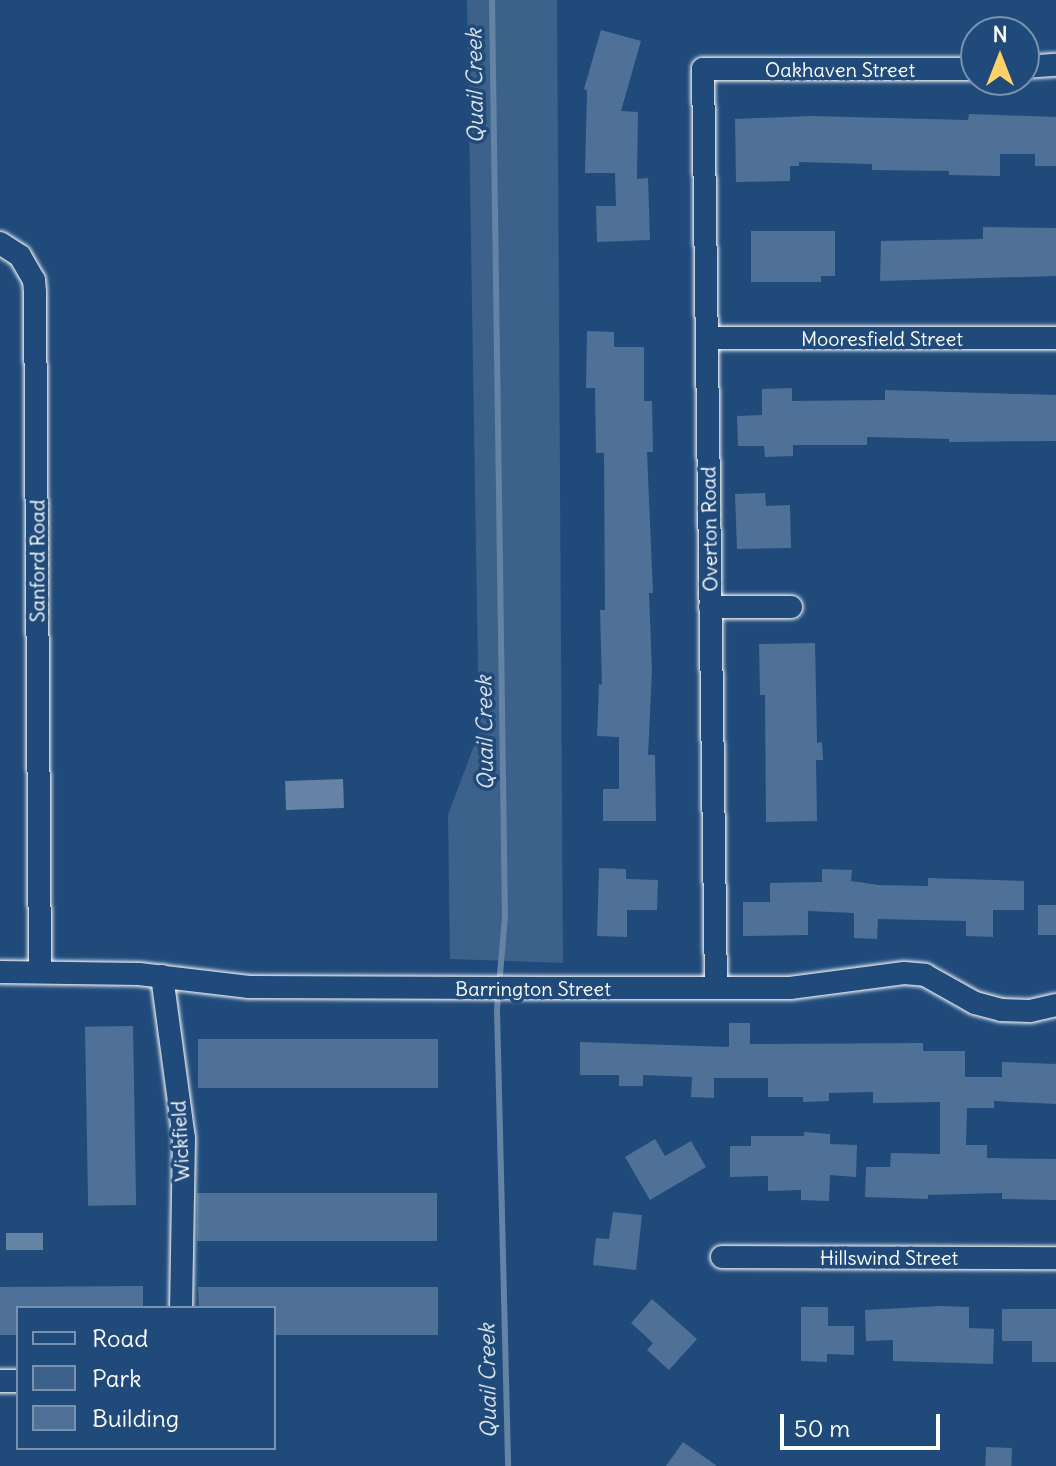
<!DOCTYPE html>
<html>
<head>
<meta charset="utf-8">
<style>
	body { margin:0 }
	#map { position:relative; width:1056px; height:1466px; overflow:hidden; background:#1f4a7a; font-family:Delius,sans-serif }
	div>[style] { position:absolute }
	.green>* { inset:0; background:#3c618b }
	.water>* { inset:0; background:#6583a4; transform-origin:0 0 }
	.stream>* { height:6px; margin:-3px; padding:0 3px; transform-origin:3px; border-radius:3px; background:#6583a4 }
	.building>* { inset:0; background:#507197; transform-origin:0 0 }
	.roads { filter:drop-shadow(0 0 2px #fff) drop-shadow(0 0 2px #fff) }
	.minor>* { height:22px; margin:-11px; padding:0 11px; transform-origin:11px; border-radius:11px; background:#1f4a7a }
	span { translate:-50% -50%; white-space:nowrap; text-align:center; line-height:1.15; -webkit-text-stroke:7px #1f4a7a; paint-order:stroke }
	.street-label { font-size:20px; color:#fff }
	.water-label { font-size:22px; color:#d8e0e8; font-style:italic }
	.legend { position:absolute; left:16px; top:1306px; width:260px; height:144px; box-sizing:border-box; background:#1f4a7a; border:2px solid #7992af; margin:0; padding:10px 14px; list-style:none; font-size:24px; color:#fff }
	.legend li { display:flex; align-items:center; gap:16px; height:40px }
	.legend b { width:40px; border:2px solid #7992af }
	.north { position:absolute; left:960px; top:16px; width:80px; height:80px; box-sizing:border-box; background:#1f4a7a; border:2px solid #7992af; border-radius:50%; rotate:0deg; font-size:22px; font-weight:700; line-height:32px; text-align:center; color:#fff }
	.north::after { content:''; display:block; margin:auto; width:28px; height:36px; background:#ffd166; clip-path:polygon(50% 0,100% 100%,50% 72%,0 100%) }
	.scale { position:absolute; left:780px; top:1414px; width:160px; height:36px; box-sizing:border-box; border:4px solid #fff; border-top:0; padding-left:10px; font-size:24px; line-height:28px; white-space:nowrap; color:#fff; -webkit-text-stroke:6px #1f4a7a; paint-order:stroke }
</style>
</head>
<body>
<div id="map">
	<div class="green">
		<i style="clip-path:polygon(467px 0,557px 0,563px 963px,450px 959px,448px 815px,479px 732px)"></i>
	</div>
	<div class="water">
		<i style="left:343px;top:779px;width:29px;height:58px;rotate:88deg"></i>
		<i style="left:6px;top:1233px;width:37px;height:17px"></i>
	</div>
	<div class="stream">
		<i style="left:492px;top:0;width:916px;rotate:89.19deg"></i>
		<i style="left:505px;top:916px;width:94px;rotate:94.9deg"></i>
		<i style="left:497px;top:1010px;width:456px;rotate:88.6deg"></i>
	</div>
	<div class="building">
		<i style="clip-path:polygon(601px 30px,641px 41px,621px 111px,638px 112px,637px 179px,648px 178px,650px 240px,597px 242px,596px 206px,616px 206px,615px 173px,585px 173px,587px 90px,584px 89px)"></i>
		<i style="clip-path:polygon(969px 114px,1056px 117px,1056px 166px,1035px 166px,1035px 154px,1000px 154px,1000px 176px,949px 175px,949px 171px,872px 170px,872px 164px,799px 162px,799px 166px,790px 166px,790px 181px,736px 182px,735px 119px,811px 116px,968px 120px)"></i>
		<i style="clip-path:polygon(983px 227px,1056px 228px,1056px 276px,880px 281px,881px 241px,983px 239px)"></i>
		<i style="clip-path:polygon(751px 231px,835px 231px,835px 276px,821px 276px,821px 282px,751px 282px)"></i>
		<i style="clip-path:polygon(587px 331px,614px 332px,614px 347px,644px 347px,644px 401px,652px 401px,653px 452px,647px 452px,653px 593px,649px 593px,652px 671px,648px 755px,655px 755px,656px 821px,603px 821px,603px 789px,619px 789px,619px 737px,597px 736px,599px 684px,602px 685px,600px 610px,605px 610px,604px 453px,596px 453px,595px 388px,586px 388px)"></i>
		<i style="clip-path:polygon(792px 388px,792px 401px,885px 400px,885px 390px,1056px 395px,1056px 441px,949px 442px,949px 439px,867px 437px,867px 445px,793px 445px,793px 456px,765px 457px,764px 446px,738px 446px,737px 416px,762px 415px,762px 389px)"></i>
		<i style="clip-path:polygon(765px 493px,766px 506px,790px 505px,791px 548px,737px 549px,735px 494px)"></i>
		<i style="clip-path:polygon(815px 643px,817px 743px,822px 742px,823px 760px,816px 760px,817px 821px,766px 822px,765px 695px,760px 695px,759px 644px)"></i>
		<i style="clip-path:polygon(599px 868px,626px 869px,626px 879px,658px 880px,657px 910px,627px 910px,627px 937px,597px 936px)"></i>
		<i style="clip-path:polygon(822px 869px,852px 870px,851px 881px,879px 885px,928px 886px,928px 878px,1024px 881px,1024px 910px,993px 910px,993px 937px,966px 936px,966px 921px,878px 919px,877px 939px,854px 938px,854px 913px,808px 911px,808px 935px,743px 936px,743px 902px,770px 902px,770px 883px,822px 882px)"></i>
		<i style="left:1038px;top:905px;width:18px;height:30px"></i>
		<i style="clip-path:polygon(729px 1023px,750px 1023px,750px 1044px,923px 1043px,923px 1051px,965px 1051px,965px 1077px,1002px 1077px,1002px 1062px,1056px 1064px,1056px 1104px,994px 1101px,994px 1108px,967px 1108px,966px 1145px,987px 1145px,987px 1158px,1056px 1159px,1056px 1200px,1002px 1199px,1002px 1193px,928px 1195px,928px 1199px,865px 1197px,866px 1167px,890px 1167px,891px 1153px,940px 1154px,940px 1102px,873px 1103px,873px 1092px,829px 1093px,829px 1101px,803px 1102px,803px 1097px,768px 1097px,768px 1078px,714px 1078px,714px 1098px,691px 1097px,692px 1077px,643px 1075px,643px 1086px,619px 1086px,619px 1075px,580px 1075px,580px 1042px,729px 1047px)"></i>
		<i style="left:133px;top:1026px;width:179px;height:48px;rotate:89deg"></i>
		<i style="left:198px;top:1039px;width:240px;height:49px"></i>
		<i style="clip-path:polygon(804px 1132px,830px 1134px,830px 1144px,857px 1145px,856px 1177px,830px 1175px,829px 1201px,801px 1200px,801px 1190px,768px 1191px,768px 1176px,730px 1177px,730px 1146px,751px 1146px,751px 1136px,804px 1136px)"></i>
		<i style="clip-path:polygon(655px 1139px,665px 1156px,691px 1141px,706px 1167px,650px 1200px,625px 1157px)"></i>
		<i style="left:197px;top:1193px;width:240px;height:48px"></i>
		<i style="clip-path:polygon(613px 1212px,642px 1215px,636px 1270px,593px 1265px,596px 1238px,609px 1239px)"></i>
		<i style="clip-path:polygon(143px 1286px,143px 1308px,18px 1308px,18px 1335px,0 1335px,0 1287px)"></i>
		<i style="clip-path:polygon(198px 1287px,438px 1287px,438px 1335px,274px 1335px,274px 1308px,199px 1308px)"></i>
		<i style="clip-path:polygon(652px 1299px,697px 1339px,669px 1370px,647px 1350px,653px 1343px,631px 1323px)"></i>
		<i style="clip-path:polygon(941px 1306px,969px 1307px,969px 1328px,994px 1329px,993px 1364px,893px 1361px,893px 1340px,866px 1341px,865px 1310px)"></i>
		<i style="clip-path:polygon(801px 1307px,828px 1307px,828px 1326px,854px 1326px,854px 1355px,827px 1354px,827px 1362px,801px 1361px)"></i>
		<i style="clip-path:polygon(1002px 1309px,1056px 1309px,1056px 1362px,1032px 1362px,1032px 1341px,1002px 1341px)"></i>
		<i style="clip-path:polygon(683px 1442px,717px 1466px,666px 1466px)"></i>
		<i style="left:986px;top:1447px;width:26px;height:19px;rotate:2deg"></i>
	</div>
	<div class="roads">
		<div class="minor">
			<i style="left:1024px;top:67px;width:32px;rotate:-4deg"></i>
			<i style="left:0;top:243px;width:24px;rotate:33deg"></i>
			<i style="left:20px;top:256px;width:28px;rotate:60deg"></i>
			<i style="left:34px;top:280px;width:12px;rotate:85deg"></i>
			<i style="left:35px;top:292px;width:680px;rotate:89.58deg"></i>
			<i style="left:708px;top:338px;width:348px"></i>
			<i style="left:710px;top:607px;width:81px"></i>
			<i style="left:0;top:972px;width:139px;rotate:0.8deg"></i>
			<i style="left:139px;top:974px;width:111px;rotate:6.7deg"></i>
			<i style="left:249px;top:987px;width:296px;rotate:0.2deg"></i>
			<i style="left:545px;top:988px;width:245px"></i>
			<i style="left:790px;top:988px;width:115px;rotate:-7.5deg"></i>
			<i style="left:904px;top:973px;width:21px;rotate:5deg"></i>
			<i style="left:925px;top:975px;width:57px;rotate:29.2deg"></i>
			<i style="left:975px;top:1003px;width:27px;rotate:15deg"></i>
			<i style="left:1001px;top:1010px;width:29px;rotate:2deg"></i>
			<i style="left:1030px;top:1011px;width:27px;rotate:-13deg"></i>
			<i style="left:162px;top:976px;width:163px;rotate:82.3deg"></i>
			<i style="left:184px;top:1138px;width:170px;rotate:91deg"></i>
			<i style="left:716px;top:988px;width:919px;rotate:-90.81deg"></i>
			<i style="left:703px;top:69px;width:273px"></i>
			<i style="left:722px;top:1257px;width:334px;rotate:0.2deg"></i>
			<i style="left:0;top:1381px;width:18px"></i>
		</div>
	</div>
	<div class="street-label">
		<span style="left:840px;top:69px">Oakhaven Street</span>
		<span style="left:882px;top:338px">Mooresfield Street</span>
		<span style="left:709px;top:529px;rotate:-91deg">Overton Road</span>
		<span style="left:37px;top:561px;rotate:-90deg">Sanford Road</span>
		<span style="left:533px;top:988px">Barrington Street</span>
		<span style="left:180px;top:1141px;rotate:-93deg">Wickfield</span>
		<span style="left:889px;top:1257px">Hillswind Street</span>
	</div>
	<div class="water-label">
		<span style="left:475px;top:86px;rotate:-91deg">Quail Creek</span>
		<span style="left:485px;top:733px;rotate:-91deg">Quail Creek</span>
		<span style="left:488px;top:1381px;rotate:-91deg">Quail Creek</span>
	</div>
	<ul class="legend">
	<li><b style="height:10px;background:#1f4a7a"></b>Road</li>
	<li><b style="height:22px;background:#3c618b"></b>Park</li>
	<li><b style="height:22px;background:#507197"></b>Building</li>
	</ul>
	<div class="north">N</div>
	<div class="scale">50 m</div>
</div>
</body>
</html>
